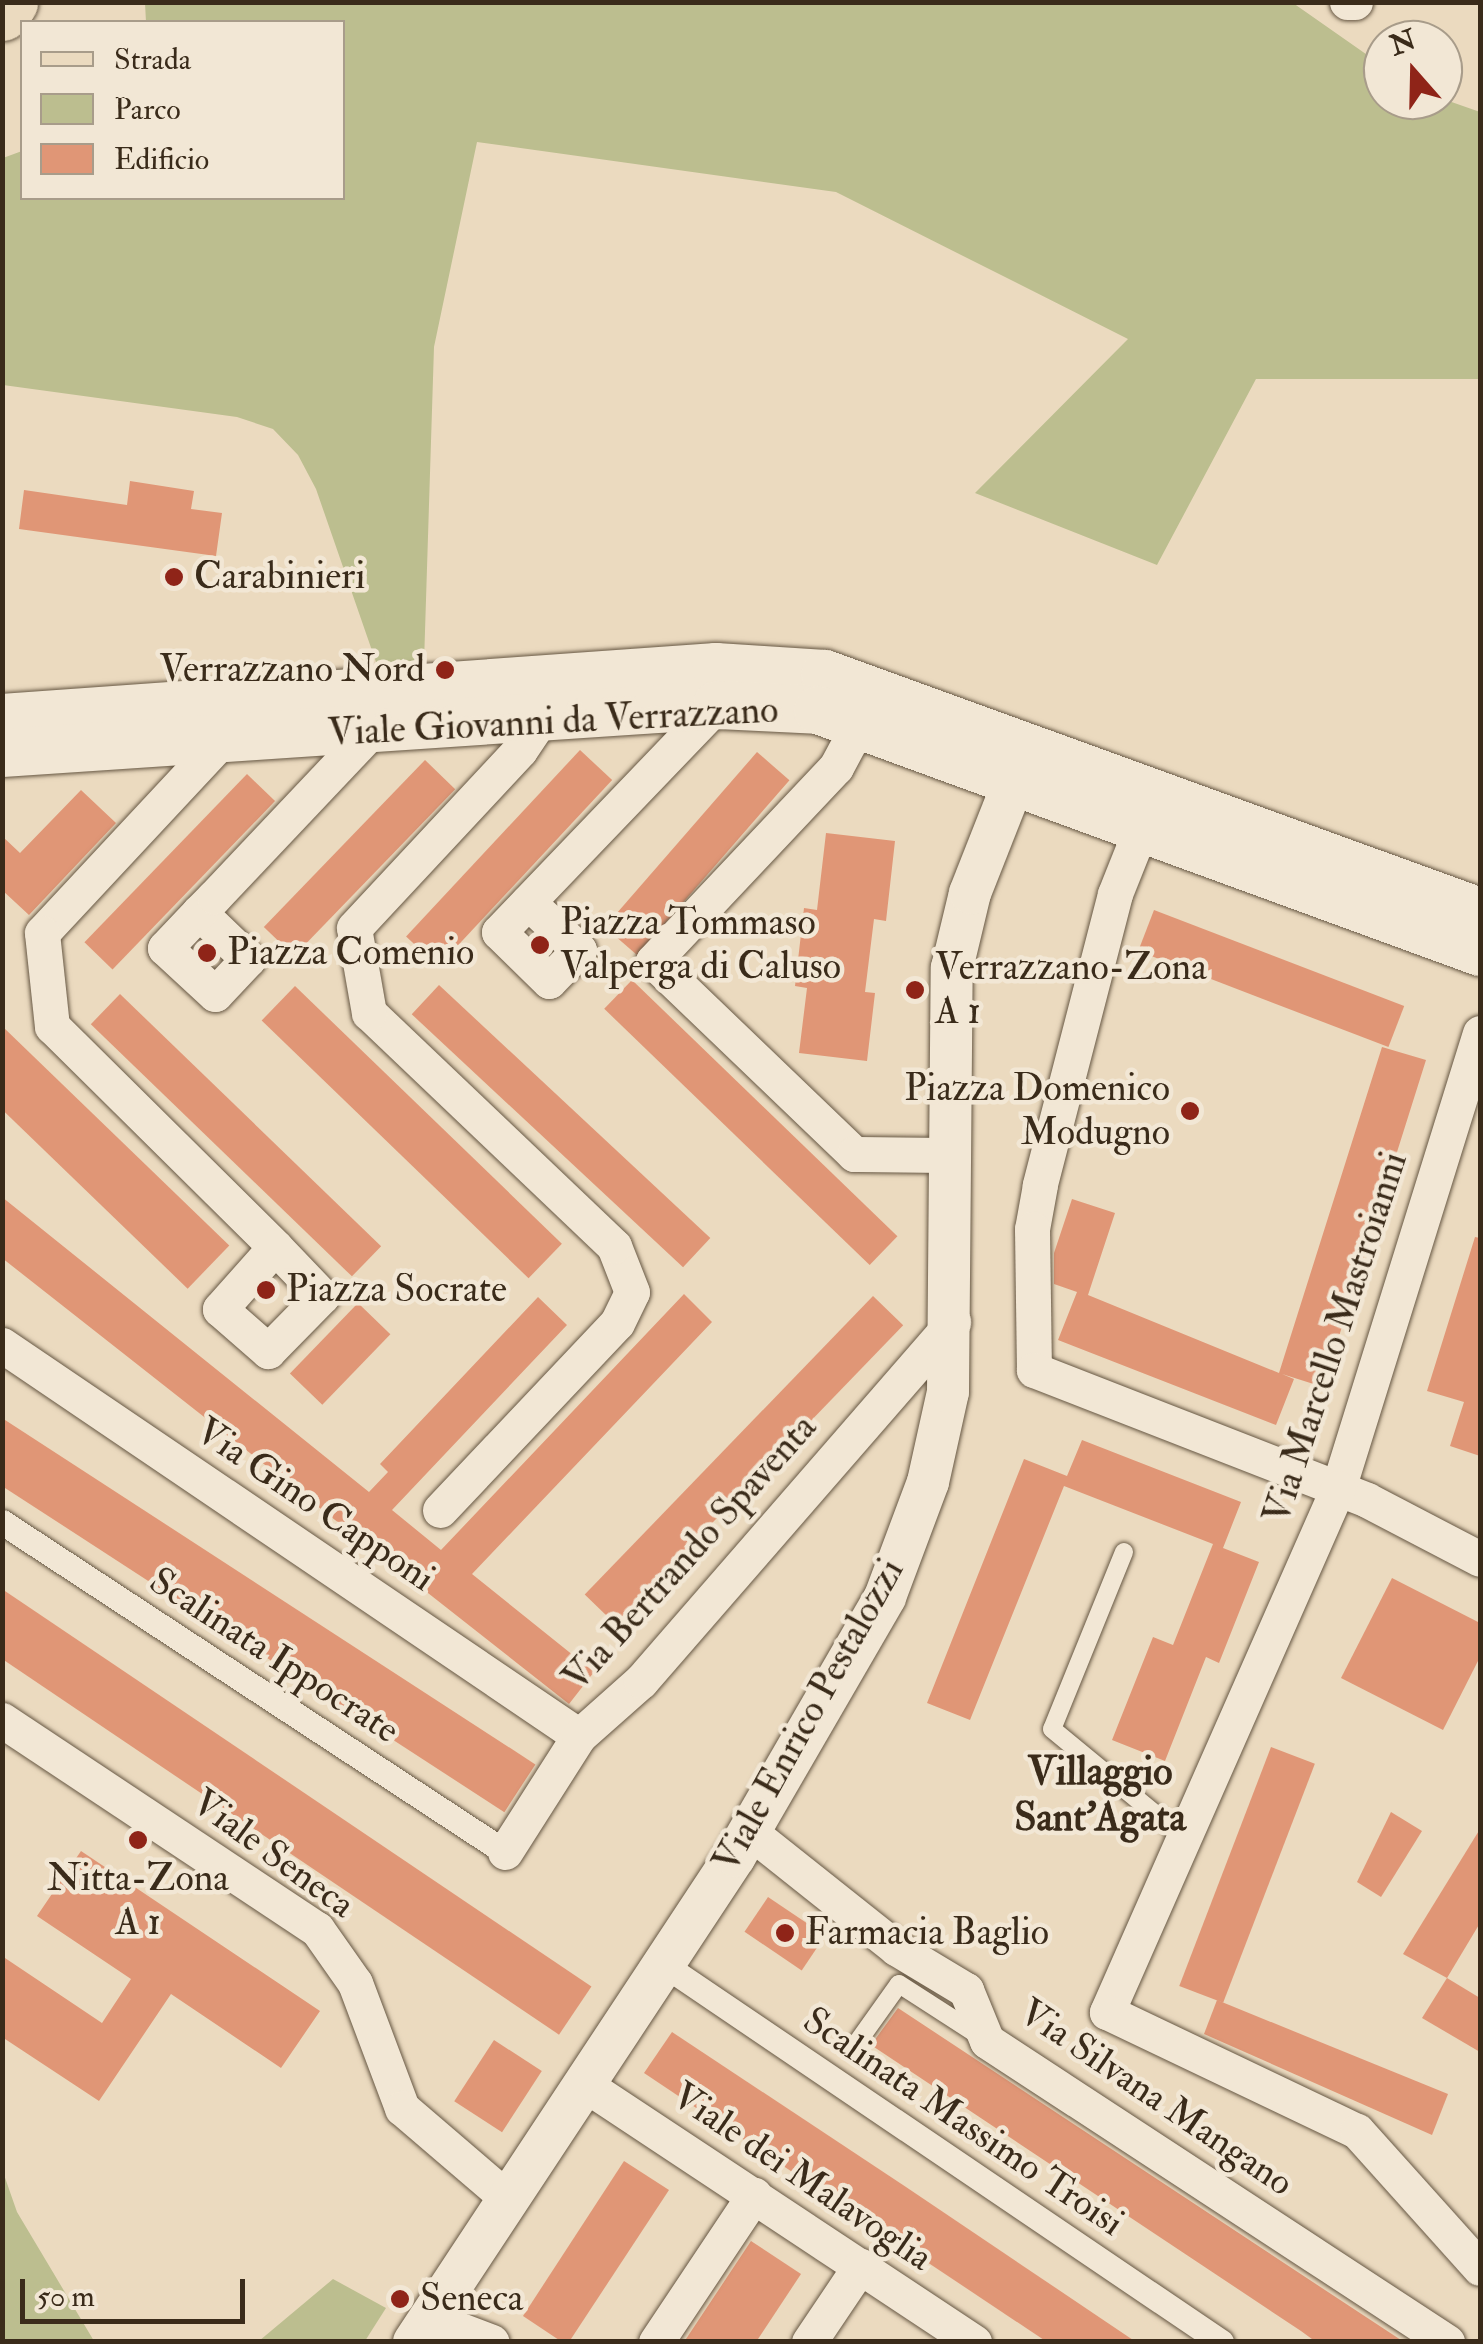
<!DOCTYPE html>
<style>
body{margin:0}
#map{position:relative;width:1483px;height:2344px;overflow:hidden;background:#ebdabf;font-family:"IM FELL Double Pica",serif}
div>[style]{position:absolute}
[style*='--x']{left:calc(var(--x)*1px);top:calc(var(--y)*1px);width:calc(var(--w)*1px);rotate:calc(var(--a)*1deg)}
.green>*{inset:0;background:#bcbe8f}
.building>*{inset:0;background:#e09676;transform-origin:0 0}
.roads{filter:drop-shadow(0 0 2px #665743) drop-shadow(0 0 2px #665743)}
.service>*{height:18px;margin:-9px;padding:0 9px;transform-origin:9px;border-radius:9px;background:#f2e7d5}
.pedestrian>*{height:25px;margin:-12.5px;padding:0 12.5px;transform-origin:12.5px;border-radius:12.5px;background:#f2e7d5}
.minor>*{height:35px;margin:-17.5px;padding:0 17.5px;transform-origin:17.5px;border-radius:17.5px;background:#f2e7d5}
.tertiary>*{height:42px;margin:-21px;padding:0 21px;transform-origin:21px;border-radius:21px;background:#f2e7d5}
.secondary>*{height:48px;margin:-24px;padding:0 24px;transform-origin:24px;border-radius:24px;background:#f2e7d5}
.primary>*{height:55px;margin:-27.5px;padding:0 27.5px;transform-origin:27.5px;border-radius:27.5px;background:#ebdabf}
.dots>*{width:28px;height:28px;translate:-50% -50%;box-sizing:border-box;border:5px solid #f2e7d5;border-radius:50%}
span{translate:-50% -50%;white-space:nowrap;text-align:center;line-height:1.15;-webkit-text-stroke:9px #f2e7d5;paint-order:stroke}
.poi-label{font-size:38px;color:#3a2b1a}
.left{translate:0 -50%;text-align:left}
.right{translate:-100% -50%;text-align:right}
.street-label{font-size:38px;color:#3a2b1a}
.neighbourhood-label{font-size:40px;color:#3a2b1a;font-weight:700}
.frame{position:absolute;inset:0;border:5px solid #3a2b1a;pointer-events:none}
.legend{position:absolute;left:20px;top:20px;width:325px;height:180px;box-sizing:border-box;background:#f2e7d5;border:2px solid #a89c8a;margin:0;padding:12px 18px;list-style:none;font-size:30px;color:#3a2b1a}
.legend li{display:flex;align-items:center;gap:20px;height:50px}
.legend b{width:50px;border:2px solid #a89c8a}
.north{position:absolute;left:1363px;top:20px;width:100px;height:100px;box-sizing:border-box;background:#f2e7d5;border:2px solid #a89c8a;border-radius:50%;rotate:340deg;font-size:28px;font-weight:700;line-height:40px;text-align:center;color:#3a2b1a}
.north::after{content:'';display:block;margin:auto;width:35px;height:45px;background:#8f2418;clip-path:polygon(50% 0,100% 100%,50% 72%,0 100%)}
.scale{position:absolute;left:20px;top:2279px;width:225px;height:45px;box-sizing:border-box;border:5px solid #3a2b1a;border-top:0;padding-left:12px;font-size:30px;line-height:35px;white-space:nowrap;color:#3a2b1a;-webkit-text-stroke:8px #f2e7d5;paint-order:stroke}
</style>
<div id="map">
<div class="green">
<i style="clip-path:polygon(145px 3px,1293px 3px,1383px 66px,1383px 100px,1443px 99px,1480px 112px,1480px 379px,1256px 379px,1157px 565px,975px 493px,1128px 339px,836px 192px,477px 142px,434px 347px,424px 663px,377px 665px,316px 489px,298px 455px,273px 429px,237px 417px,3px 385px,3px 158px,22px 151px,22px 198px,342px 198px,342px 22px,146px 22px)"></i>
<i style="clip-path:polygon(2px 2169px,17px 2212px,94px 2341px,3px 2341px)"></i>
<i style="clip-path:polygon(333px 2279px,386px 2308px,365px 2341px,259px 2341px)"></i>
</div>
<div class="building">
<i style="clip-path:polygon(130px 481px,194px 491px,191px 509px,222px 513px,216px 556px,19px 529px,24px 490px,127px 505px)"></i>
<i style="left:580px;top:750px;width:44px;height:255px;rotate:43deg"></i>
<i style="left:757px;top:752px;width:43px;height:232px;rotate:41deg"></i>
<i style="left:425px;top:760px;width:42px;height:232px;rotate:44deg"></i>
<i style="left:247px;top:774px;width:39px;height:234px;rotate:44deg"></i>
<i style="clip-path:polygon(81px 790px,116px 823px,29px 915px,2px 890px,2px 836px,20px 853px)"></i>
<i style="clip-path:polygon(826px 833px,895px 841px,886px 921px,874px 919px,865px 992px,875px 993px,867px 1061px,799px 1053px,807px 988px,795px 986px,804px 908px,817px 910px)"></i>
<i style="left:1154px;top:910px;width:268px;height:44px;rotate:21deg"></i>
<i style="left:632px;top:980px;width:369px;height:40px;rotate:44deg"></i>
<i style="left:439px;top:985px;width:371px;height:40px;rotate:43deg"></i>
<i style="left:295px;top:986px;width:371px;height:48px;rotate:44deg"></i>
<i style="left:120px;top:994px;width:363px;height:42px;rotate:44deg"></i>
<i style="left:2px;top:1026px;width:316px;height:60px;rotate:44deg"></i>
<i style="clip-path:polygon(1382px 1047px,1426px 1060px,1323px 1387px,1282px 1374px,1294px 1379px,1276px 1425px,1058px 1340px,1077px 1292px,1054px 1284px,1054px 1253px,1072px 1199px,1115px 1213px,1088px 1295px,1279px 1373px)"></i>
<i style="clip-path:polygon(2px 1197px,369px 1492px,388px 1472px,380px 1464px,538px 1297px,567px 1325px,392px 1510px,441px 1550px,684px 1294px,712px 1322px,472px 1574px,594px 1672px,569px 1704px,2px 1258px)"></i>
<i style="clip-path:polygon(1475px 1237px,1480px 1238px,1480px 1456px,1450px 1446px,1464px 1402px,1427px 1391px)"></i>
<i style="left:873px;top:1296px;width:42px;height:415px;rotate:44deg"></i>
<i style="left:358px;top:1303px;width:45px;height:98px;rotate:44deg"></i>
<i style="left:2px;top:1418px;width:636px;height:57px;rotate:33deg"></i>
<i style="clip-path:polygon(1082px 1440px,1241px 1502px,1223px 1548px,1259px 1562px,1219px 1663px,1206px 1657px,1165px 1761px,1112px 1740px,1153px 1637px,1173px 1645px,1213px 1544px,1064px 1486px,970px 1720px,927px 1703px,1024px 1459px,1067px 1476px)"></i>
<i style="clip-path:polygon(1392px 1578px,1480px 1623px,1480px 1657px,1443px 1730px,1341px 1678px)"></i>
<i style="left:2px;top:1589px;width:711px;height:58px;rotate:34deg"></i>
<i style="left:1271px;top:1747px;width:47px;height:256px;rotate:21deg"></i>
<i style="clip-path:polygon(1391px 1812px,1422px 1831px,1381px 1897px,1357px 1882px)"></i>
<i style="clip-path:polygon(1480px 1829px,1480px 1923px,1447px 1978px,1403px 1954px)"></i>
<i style="clip-path:polygon(81px 1851px,320px 2011px,281px 2068px,171px 1994px,99px 2101px,2px 2037px,2px 1956px,102px 2023px,131px 1979px,37px 1916px)"></i>
<i style="left:768px;top:1897px;width:69px;height:42px;rotate:34deg"></i>
<i style="clip-path:polygon(1447px 1978px,1480px 1998px,1480px 2052px,1422px 2018px)"></i>
<i style="clip-path:polygon(1217px 2000px,1448px 2094px,1432px 2135px,1204px 2034px)"></i>
<i style="clip-path:polygon(898px 2008px,1328px 2292px,1404px 2342px,1316px 2342px,1301px 2331px,871px 2045px)"></i>
<i style="clip-path:polygon(672px 2032px,906px 2187px,1136px 2342px,1047px 2342px,930px 2264px,644px 2073px)"></i>
<i style="left:494px;top:2040px;width:57px;height:73px;rotate:33deg"></i>
<i style="clip-path:polygon(624px 2161px,669px 2190px,569px 2342px,562px 2342px,523px 2316px)"></i>
<i style="clip-path:polygon(751px 2241px,801px 2274px,756px 2342px,684px 2342px)"></i>
</div>
<div class="roads">
<div class="service">
<i style="--x:1124;--y:1552;--w:191;--a:112.1"></i>
<i style="--x:1052;--y:1729;--w:171;--a:39.5"></i>
<i style="--x:854;--y:2047;--w:77;--a:-54.5"></i>
<i style="--x:899;--y:1984;--w:94;--a:32.8"></i>
</div>
<div class="pedestrian">
<i style="--x:2;--y:1522;--w:602;--a:33.27"></i>
<i style="--x:663;--y:1964;--w:674;--a:34.11"></i>
</div>
<div class="minor">
<i style="--x:1347;--y:2;--w:8;--a:0"></i>
<i style="--x:859;--y:724;--w:49;--a:118.1"></i>
<i style="--x:836;--y:767;--w:267;--a:133.3"></i>
<i style="--x:653;--y:961;--w:279;--a:43.8"></i>
<i style="--x:854;--y:1154;--w:95;--a:0.6"></i>
<i style="--x:220;--y:742;--w:261;--a:133"></i>
<i style="--x:42;--y:933;--w:94;--a:83.9"></i>
<i style="--x:52;--y:1026;--w:314;--a:44.7"></i>
<i style="--x:275;--y:1247;--w:83;--a:131.6"></i>
<i style="--x:220;--y:1309;--w:64;--a:41.2"></i>
<i style="--x:268;--y:1351;--w:77;--a:-45.5"></i>
<i style="--x:322;--y:1296;--w:68;--a:-133.8"></i>
<i style="--x:1142;--y:826;--w:73;--a:111.7"></i>
<i style="--x:1115;--y:894;--w:301;--a:104.5"></i>
<i style="--x:1040;--y:1185;--w:45;--a:100.3"></i>
<i style="--x:1032;--y:1229;--w:141;--a:89.2"></i>
<i style="--x:1034;--y:1370;--w:357;--a:21.3"></i>
<i style="--x:1367;--y:1500;--w:127;--a:27.6"></i>
<i style="--x:528;--y:902;--w:70;--a:43.3"></i>
<i style="--x:579;--y:950;--w:43;--a:134.1"></i>
<i style="--x:549;--y:981;--w:70;--a:-135.6"></i>
<i style="--x:499;--y:932;--w:315;--a:-46.2"></i>
<i style="--x:199;--y:912;--w:68;--a:43.8"></i>
<i style="--x:248;--y:959;--w:48;--a:133.3"></i>
<i style="--x:215;--y:994;--w:68;--a:-137.4"></i>
<i style="--x:165;--y:948;--w:50;--a:-46.6"></i>
<i style="--x:199;--y:912;--w:21;--a:-45"></i>
<i style="--x:214;--y:897;--w:227;--a:-46.6"></i>
<i style="--x:1480;--y:1033;--w:477;--a:107.3"></i>
<i style="--x:1338;--y:1488;--w:573;--a:113.79"></i>
<i style="--x:1107;--y:2012;--w:277;--a:25.5"></i>
<i style="--x:1357;--y:2131;--w:184;--a:48.1"></i>
<i style="--x:2;--y:1345;--w:697;--a:34.12"></i>
<i style="--x:440;--y:1510;--w:257;--a:-46.6"></i>
<i style="--x:617;--y:1323;--w:34;--a:-64"></i>
<i style="--x:632;--y:1292;--w:49;--a:-111.4"></i>
<i style="--x:614;--y:1246;--w:338;--a:-136.4"></i>
<i style="--x:369;--y:1013;--w:86;--a:-100"></i>
<i style="--x:354;--y:928;--w:243;--a:-47"></i>
<i style="--x:520;--y:750;--w:40;--a:-56"></i>
<i style="--x:2;--y:1720;--w:378;--a:33.6"></i>
<i style="--x:317;--y:1929;--w:66;--a:54.9"></i>
<i style="--x:355;--y:1983;--w:134;--a:69.4"></i>
<i style="--x:402;--y:2108;--w:138;--a:40.6"></i>
<i style="--x:749;--y:1831;--w:188;--a:38.5"></i>
<i style="--x:896;--y:1948;--w:82;--a:31"></i>
<i style="--x:966;--y:1990;--w:55;--a:67.6"></i>
<i style="--x:987;--y:2041;--w:550;--a:33.2"></i>
<i style="--x:505;--y:1852;--w:138;--a:-57.5"></i>
<i style="--x:579;--y:1736;--w:83;--a:-41.6"></i>
<i style="--x:641;--y:1681;--w:476;--a:-49"></i>
<i style="--x:584;--y:2084;--w:468;--a:33.5"></i>
<i style="--x:429;--y:2318;--w:67;--a:20.9"></i>
<i style="--x:656;--y:2342;--w:177;--a:-56.3"></i>
<i style="--x:809;--y:2342;--w:92;--a:-56.1"></i>
</div>
<div class="tertiary">
<i style="--x:414;--y:2342;--w:582;--a:-56.56"></i>
<i style="--x:735;--y:1856;--w:299;--a:-59.9"></i>
<i style="--x:885;--y:1597;--w:123;--a:-69.5"></i>
<i style="--x:928;--y:1482;--w:92;--a:-77.5"></i>
<i style="--x:948;--y:1392;--w:424;--a:-89.5"></i>
<i style="--x:952;--y:968;--w:77;--a:-76.5"></i>
<i style="--x:970;--y:893;--w:153;--a:-68.5"></i>
</div>
<div class="secondary">
<i style="--x:2;--y:718;--w:716;--a:-4.09"></i>
<i style="--x:716;--y:667;--w:109;--a:3.7"></i>
<i style="--x:825;--y:674;--w:697;--a:19.97"></i>
<i style="--x:2;--y:753;--w:717;--a:-3.84"></i>
<i style="--x:717;--y:705;--w:101;--a:2.8"></i>
<i style="--x:818;--y:710;--w:705;--a:20.08"></i>
</div>
<div class="primary">
<i style="--x:2;--y:13;--w:14;--a:-54"></i>
</div>
</div>
<div class="dots">
<i style="left:174px;top:577px;background:#8f2418"></i>
<i style="left:445px;top:670px;background:#8f2418"></i>
<i style="left:540px;top:945px;background:#8f2418"></i>
<i style="left:207px;top:953px;background:#8f2418"></i>
<i style="left:915px;top:990px;background:#8f2418"></i>
<i style="left:1190px;top:1111px;background:#8f2418"></i>
<i style="left:266px;top:1290px;background:#8f2418"></i>
<i style="left:138px;top:1840px;background:#8f2418"></i>
<i style="left:785px;top:1933px;background:#8f2418"></i>
<i style="left:400px;top:2299px;background:#8f2418"></i>
</div>
<div class="poi-label">
<span class="left" style="left:194px;top:577px">Carabinieri</span>
<span class="right" style="left:425px;top:670px">Verrazzano Nord</span>
<span class="left" style="left:560px;top:945px">Piazza Tommaso<br>Valperga di Caluso</span>
<span class="left" style="left:227px;top:953px">Piazza Comenio</span>
<span class="left" style="left:935px;top:990px">Verrazzano-Zona<br>A 1</span>
<span class="right" style="left:1170px;top:1111px">Piazza Domenico<br>Modugno</span>
<span class="left" style="left:286px;top:1290px">Piazza Socrate</span>
<span style="left:138px;top:1901px">Nitta-Zona<br>A 1</span>
<span class="left" style="left:805px;top:1933px">Farmacia Baglio</span>
<span class="left" style="left:420px;top:2299px">Seneca</span>
</div>
<div class="street-label">
<span style="left:553px;top:722px;rotate:-3deg">Viale Giovanni da Verrazzano</span>
<span style="left:1336px;top:1338px;rotate:-72deg">Via Marcello Mastroianni</span>
<span style="left:315px;top:1505px;rotate:34deg">Via Gino Capponi</span>
<span style="left:690px;top:1553px;rotate:-48deg">Via Bertrando Spaventa</span>
<span style="left:274px;top:1656px;rotate:33deg">Scalinata Ippocrate</span>
<span style="left:809px;top:1716px;rotate:-61deg">Viale Enrico Pestalozzi</span>
<span style="left:273px;top:1854px;rotate:36deg">Viale Seneca</span>
<span style="left:1156px;top:2098px;rotate:34deg">Via Silvana Mangano</span>
<span style="left:963px;top:2122px;rotate:34deg">Scalinata Massimo Troisi</span>
<span style="left:802px;top:2177px;rotate:34deg">Viale dei Malavoglia</span>
</div>
<div class="neighbourhood-label">
<span style="left:1100px;top:1795px">Villaggio<br>Sant'Agata</span>
</div>
<div class="frame"></div>
<ul class="legend">
<li><b style="height:12px;background:#ebdabf"></b>Strada</li>
<li><b style="height:28px;background:#bcbe8f"></b>Parco</li>
<li><b style="height:28px;background:#e09676"></b>Edificio</li>
</ul>
<div class="north">N</div>
<div class="scale">50 m</div>
</div>
